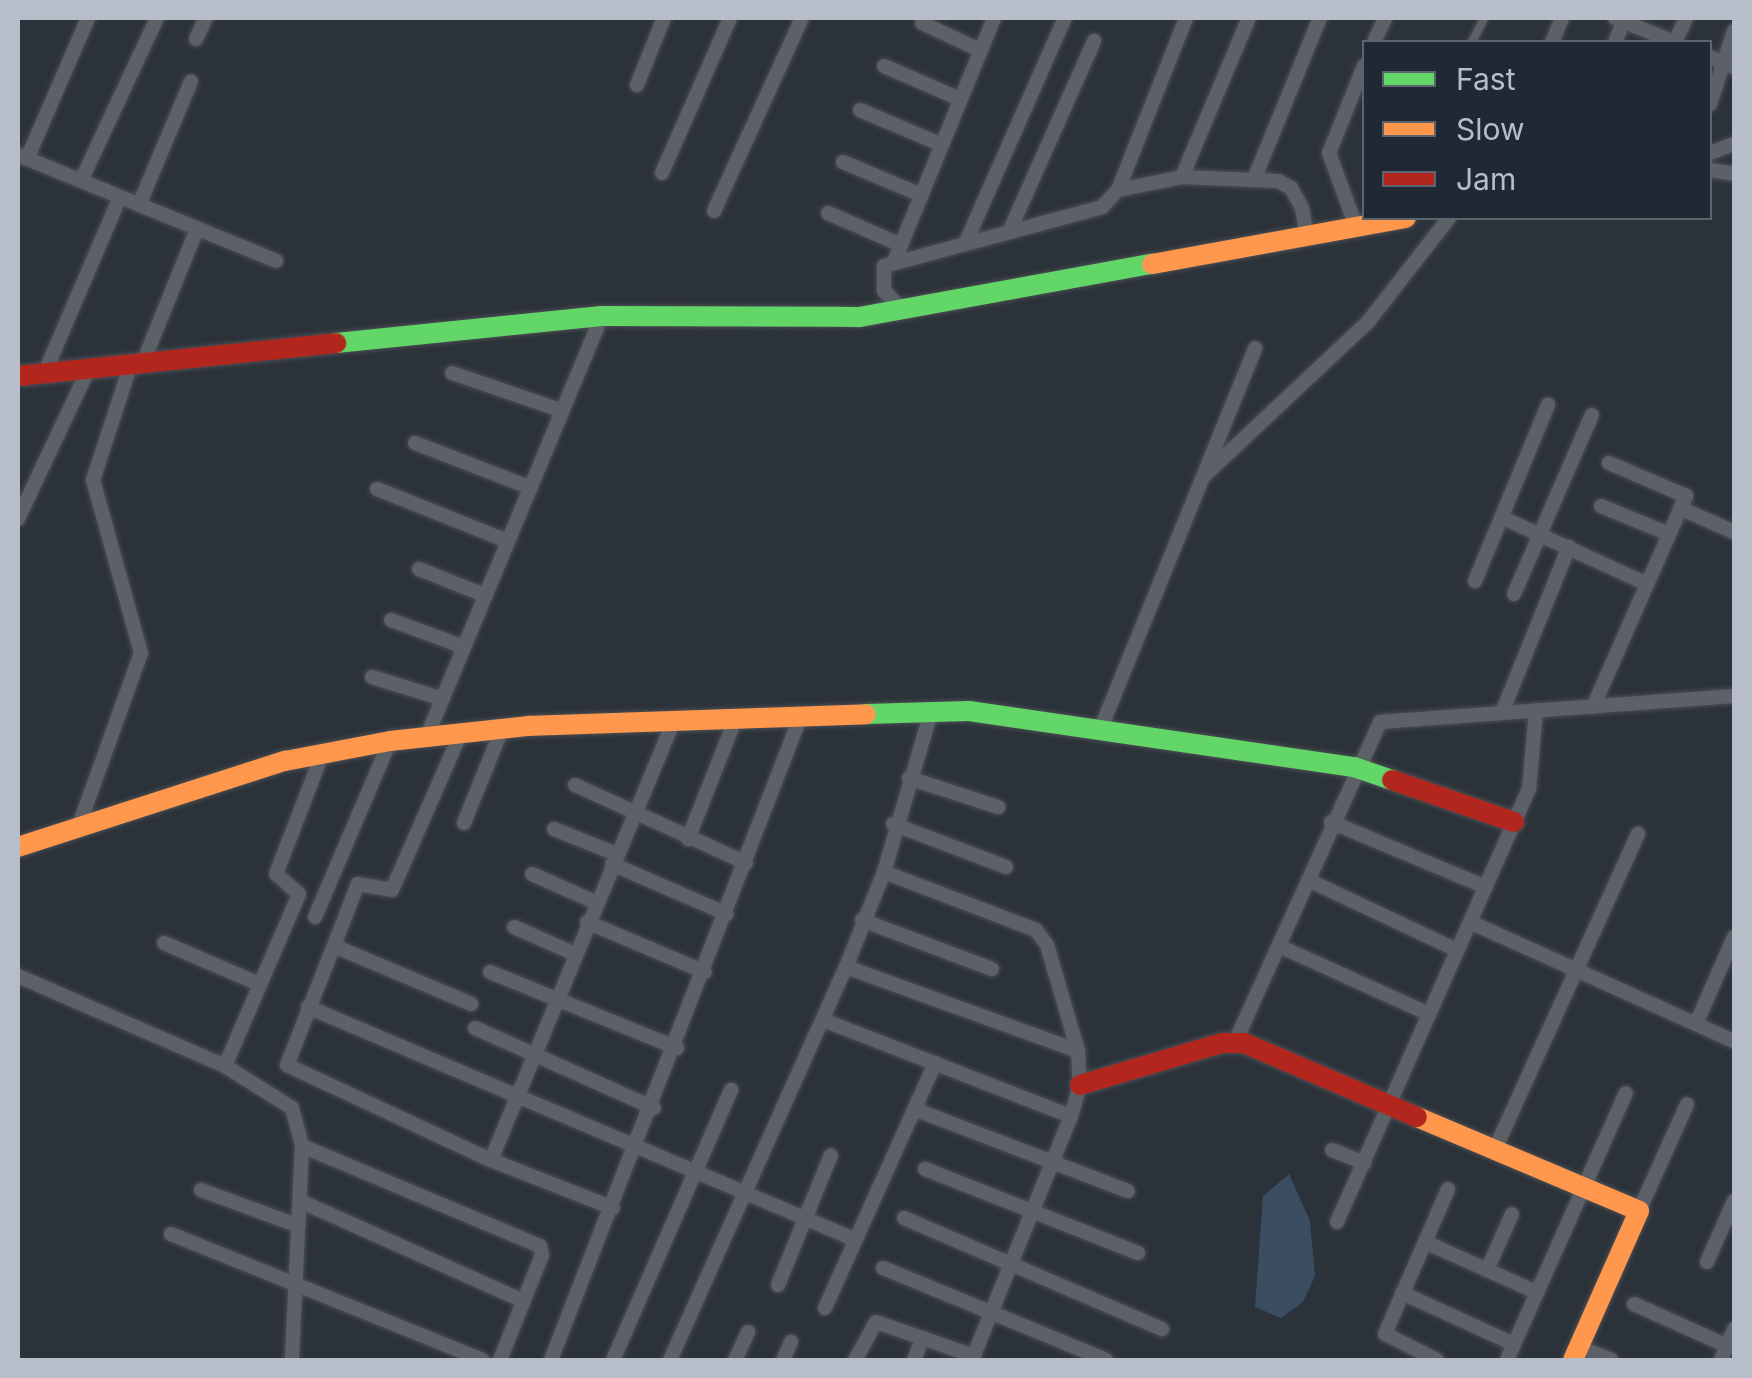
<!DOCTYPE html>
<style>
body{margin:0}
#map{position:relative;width:1752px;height:1378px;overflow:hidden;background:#2c3239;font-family:Inter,sans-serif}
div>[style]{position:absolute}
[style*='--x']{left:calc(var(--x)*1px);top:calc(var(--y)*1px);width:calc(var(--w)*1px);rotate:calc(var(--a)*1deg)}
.water>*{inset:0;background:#3b4d61}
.roads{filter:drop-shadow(0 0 2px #4a4e54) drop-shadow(0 0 2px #4a4e54)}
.lane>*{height:8px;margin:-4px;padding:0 4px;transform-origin:4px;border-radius:4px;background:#5c6067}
.street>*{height:14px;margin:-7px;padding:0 7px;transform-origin:7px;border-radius:7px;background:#5c6067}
.fast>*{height:20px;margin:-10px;padding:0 10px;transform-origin:10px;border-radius:10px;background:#63d668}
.slow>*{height:20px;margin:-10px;padding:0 10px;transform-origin:10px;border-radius:10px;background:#ff974d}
.jam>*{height:20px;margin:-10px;padding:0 10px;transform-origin:10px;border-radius:10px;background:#b3261e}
span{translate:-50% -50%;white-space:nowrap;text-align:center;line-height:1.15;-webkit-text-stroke:9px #1f2833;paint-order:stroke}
.frame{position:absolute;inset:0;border:20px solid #b7bec9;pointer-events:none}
.legend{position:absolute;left:1362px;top:40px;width:350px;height:180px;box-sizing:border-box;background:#1f2833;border:2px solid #5c646f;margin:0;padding:12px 18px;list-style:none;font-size:30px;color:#b7bec9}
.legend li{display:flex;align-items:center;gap:20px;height:50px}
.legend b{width:50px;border:2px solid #5c646f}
</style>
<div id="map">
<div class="water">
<i style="clip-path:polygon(1289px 1174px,1310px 1221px,1315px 1276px,1303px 1302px,1281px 1318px,1255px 1307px,1263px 1196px)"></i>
</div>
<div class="roads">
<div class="lane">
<i style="--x:1472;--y:42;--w:27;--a:-63"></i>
</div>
<div class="street">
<i style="--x:1615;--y:18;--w:64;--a:22.1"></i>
<i style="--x:922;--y:23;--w:64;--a:25"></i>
<i style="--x:196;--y:39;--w:23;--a:-65"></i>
<i style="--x:1374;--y:42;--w:26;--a:-65"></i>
<i style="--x:1552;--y:42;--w:26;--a:-67"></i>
<i style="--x:1615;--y:42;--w:26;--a:-67"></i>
<i style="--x:1675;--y:42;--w:26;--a:-65"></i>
<i style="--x:1710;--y:57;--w:26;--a:23"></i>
<i style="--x:884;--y:66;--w:83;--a:23.5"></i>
<i style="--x:637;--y:85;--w:72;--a:-68.1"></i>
<i style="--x:1710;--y:104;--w:77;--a:-71.8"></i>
<i style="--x:860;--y:110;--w:89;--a:23.1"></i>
<i style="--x:1710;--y:153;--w:26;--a:-21"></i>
<i style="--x:18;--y:155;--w:279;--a:22.3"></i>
<i style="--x:27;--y:159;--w:154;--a:-66.6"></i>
<i style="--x:843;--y:162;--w:85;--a:22.9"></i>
<i style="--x:1710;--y:170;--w:24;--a:9"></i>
<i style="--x:662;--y:173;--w:169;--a:-66.3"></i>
<i style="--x:1182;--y:177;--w:173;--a:-67.2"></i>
<i style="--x:1255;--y:177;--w:172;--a:-67.8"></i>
<i style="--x:81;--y:181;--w:180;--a:-65"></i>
<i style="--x:1118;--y:190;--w:185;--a:-68.4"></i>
<i style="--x:139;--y:205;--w:134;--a:-67.2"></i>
<i style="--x:714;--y:211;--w:212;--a:-65.5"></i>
<i style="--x:828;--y:213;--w:80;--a:23.7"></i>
<i style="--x:1357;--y:229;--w:81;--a:-110.2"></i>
<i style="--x:1329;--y:153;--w:94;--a:-68.1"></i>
<i style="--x:1010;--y:230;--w:207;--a:-66"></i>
<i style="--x:966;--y:242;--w:245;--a:-66.2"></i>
<i style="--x:894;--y:262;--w:264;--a:-67.7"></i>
<i style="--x:902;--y:309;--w:25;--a:-135"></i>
<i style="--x:884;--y:291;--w:25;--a:-90"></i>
<i style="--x:884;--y:266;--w:226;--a:-15.1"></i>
<i style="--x:1102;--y:207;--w:23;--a:-47"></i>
<i style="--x:1118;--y:190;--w:65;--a:-11.5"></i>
<i style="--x:1182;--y:177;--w:96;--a:2.4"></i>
<i style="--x:1278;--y:181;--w:15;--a:28"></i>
<i style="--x:1291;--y:188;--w:23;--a:61"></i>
<i style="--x:1302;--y:208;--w:29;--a:80"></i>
<i style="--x:144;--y:360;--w:141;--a:-68"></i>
<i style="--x:45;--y:372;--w:190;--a:-66.8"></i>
<i style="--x:452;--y:373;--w:117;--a:18.9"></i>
<i style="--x:415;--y:443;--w:124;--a:21.2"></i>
<i style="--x:1206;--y:474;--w:222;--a:-43.2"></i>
<i style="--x:1368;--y:322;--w:132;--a:-52.1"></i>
<i style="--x:377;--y:489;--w:141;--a:21.7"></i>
<i style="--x:1601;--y:506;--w:74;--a:22.4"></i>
<i style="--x:1680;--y:508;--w:59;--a:24"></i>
<i style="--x:1503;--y:518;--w:158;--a:24.6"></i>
<i style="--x:18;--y:519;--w:169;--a:-64.8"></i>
<i style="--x:419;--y:569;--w:72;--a:21.9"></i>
<i style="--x:1475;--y:581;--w:191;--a:-67.5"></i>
<i style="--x:1514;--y:594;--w:195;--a:-66.5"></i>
<i style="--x:391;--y:620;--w:78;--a:20.3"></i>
<i style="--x:372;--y:677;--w:74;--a:17.2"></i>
<i style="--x:1593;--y:707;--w:231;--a:-66.2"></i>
<i style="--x:1686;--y:496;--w:84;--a:-156.8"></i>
<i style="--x:1503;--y:710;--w:176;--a:-68"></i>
<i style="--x:1101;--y:728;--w:410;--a:-67.9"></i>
<i style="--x:460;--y:735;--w:169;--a:113.7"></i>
<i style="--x:392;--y:890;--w:35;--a:-170"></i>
<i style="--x:358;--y:884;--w:194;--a:111.4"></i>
<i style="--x:287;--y:1065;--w:225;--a:25"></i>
<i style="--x:491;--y:1160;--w:131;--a:21.5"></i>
<i style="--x:427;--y:736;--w:455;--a:-67.4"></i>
<i style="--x:909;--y:778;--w:94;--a:18"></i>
<i style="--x:575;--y:785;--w:188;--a:24.5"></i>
<i style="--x:1331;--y:822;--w:168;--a:22.8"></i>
<i style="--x:464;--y:823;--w:101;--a:-68"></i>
<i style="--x:893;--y:824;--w:121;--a:20.8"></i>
<i style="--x:78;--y:828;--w:186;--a:-70.2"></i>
<i style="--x:141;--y:653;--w:180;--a:-105.5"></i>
<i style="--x:93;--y:480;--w:125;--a:-71.9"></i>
<i style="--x:554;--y:829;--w:67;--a:22"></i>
<i style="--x:688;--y:839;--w:128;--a:-68.4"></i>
<i style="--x:612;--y:864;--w:125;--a:23.5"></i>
<i style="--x:884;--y:872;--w:163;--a:20.9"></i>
<i style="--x:1036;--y:930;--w:19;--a:54"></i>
<i style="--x:1047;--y:945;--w:110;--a:73.7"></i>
<i style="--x:1078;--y:1051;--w:34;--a:87"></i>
<i style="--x:1080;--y:1085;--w:32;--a:106"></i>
<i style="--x:1071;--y:1116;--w:263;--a:112.1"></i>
<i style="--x:532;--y:874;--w:69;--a:24"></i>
<i style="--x:1308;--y:880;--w:165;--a:25.2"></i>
<i style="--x:315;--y:917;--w:191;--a:-66.9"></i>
<i style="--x:862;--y:920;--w:139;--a:20.7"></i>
<i style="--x:587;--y:922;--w:128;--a:23"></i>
<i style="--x:1470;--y:922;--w:290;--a:24.3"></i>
<i style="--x:514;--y:927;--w:67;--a:23.9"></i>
<i style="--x:164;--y:943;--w:103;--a:23.3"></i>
<i style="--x:334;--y:946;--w:149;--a:22.9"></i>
<i style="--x:1279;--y:946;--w:165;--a:24.4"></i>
<i style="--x:846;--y:967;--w:247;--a:19.9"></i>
<i style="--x:490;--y:972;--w:202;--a:22.1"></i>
<i style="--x:18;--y:976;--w:226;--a:23.5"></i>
<i style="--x:225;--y:1066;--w:79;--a:32.1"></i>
<i style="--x:292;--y:1108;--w:39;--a:75"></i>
<i style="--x:302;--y:1146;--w:214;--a:92.7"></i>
<i style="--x:308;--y:1007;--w:595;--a:23.03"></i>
<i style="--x:823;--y:1020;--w:266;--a:21.2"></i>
<i style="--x:1696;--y:1024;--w:95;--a:-66.4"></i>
<i style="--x:475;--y:1028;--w:196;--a:24.1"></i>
<i style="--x:1235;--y:1042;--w:351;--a:-65.6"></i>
<i style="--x:1380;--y:722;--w:355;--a:-4.2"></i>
<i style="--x:225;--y:1066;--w:187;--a:-66.7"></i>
<i style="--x:299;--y:894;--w:30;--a:-139"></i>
<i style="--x:276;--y:874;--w:128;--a:-68.9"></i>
<i style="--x:914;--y:1109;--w:229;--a:21"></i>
<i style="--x:302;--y:1146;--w:258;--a:22.8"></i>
<i style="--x:540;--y:1246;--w:9;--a:77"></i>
<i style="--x:542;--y:1255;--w:113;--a:111.8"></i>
<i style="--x:1496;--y:1147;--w:344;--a:-65.6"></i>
<i style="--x:1332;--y:1150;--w:35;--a:22"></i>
<i style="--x:491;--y:1160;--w:474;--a:-67.4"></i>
<i style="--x:925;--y:1169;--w:229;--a:21.5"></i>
<i style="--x:201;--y:1190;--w:104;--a:20.2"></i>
<i style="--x:300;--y:1201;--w:245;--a:24.1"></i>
<i style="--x:1639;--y:1211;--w:117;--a:-65.8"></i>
<i style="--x:904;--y:1218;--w:281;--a:23.3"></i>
<i style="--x:1337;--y:1222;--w:474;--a:-66.1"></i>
<i style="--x:1529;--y:789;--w:79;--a:-84.9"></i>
<i style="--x:171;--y:1234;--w:336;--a:22"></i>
<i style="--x:1425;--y:1242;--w:122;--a:24.2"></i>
<i style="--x:1707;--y:1262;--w:67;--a:-66.1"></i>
<i style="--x:883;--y:1268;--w:241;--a:22.4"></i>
<i style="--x:1487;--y:1270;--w:61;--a:-65.9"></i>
<i style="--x:778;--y:1285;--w:140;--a:-67.8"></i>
<i style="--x:1402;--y:1293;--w:123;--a:24.5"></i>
<i style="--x:1634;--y:1304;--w:102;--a:24.3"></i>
<i style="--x:825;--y:1308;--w:269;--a:-65.8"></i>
<i style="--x:1579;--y:1347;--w:35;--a:22"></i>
<i style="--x:551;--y:1360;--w:689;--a:-68.8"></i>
<i style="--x:613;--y:1360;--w:295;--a:-66.4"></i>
<i style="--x:670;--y:1360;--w:431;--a:-65.9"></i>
<i style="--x:846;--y:967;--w:102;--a:-68.2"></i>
<i style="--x:884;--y:872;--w:167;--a:-73.6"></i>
<i style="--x:735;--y:1360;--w:31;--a:-65"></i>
<i style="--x:783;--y:1360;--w:20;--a:-66"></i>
<i style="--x:855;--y:1360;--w:43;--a:-61.1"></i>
<i style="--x:876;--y:1322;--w:104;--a:19.1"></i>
<i style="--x:914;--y:1360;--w:24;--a:-68"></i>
<i style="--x:1437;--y:1360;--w:58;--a:-153.4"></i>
<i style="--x:1385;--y:1334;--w:158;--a:-66.5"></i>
<i style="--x:1507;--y:1360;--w:292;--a:-66"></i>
<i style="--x:1721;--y:1360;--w:34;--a:-67"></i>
</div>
<div class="fast">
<i style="--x:336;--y:343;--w:267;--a:-5.8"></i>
<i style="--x:602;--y:316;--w:257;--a:0.2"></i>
<i style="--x:859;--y:317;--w:298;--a:-10.3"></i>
<i style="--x:866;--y:714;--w:103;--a:-1.7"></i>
<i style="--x:969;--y:711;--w:389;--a:8.3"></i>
<i style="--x:1354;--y:767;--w:40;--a:18.9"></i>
</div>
<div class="slow">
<i style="--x:1152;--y:264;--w:258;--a:-10.3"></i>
<i style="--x:18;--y:847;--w:281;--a:-17.9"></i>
<i style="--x:285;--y:761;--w:107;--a:-10.8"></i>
<i style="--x:390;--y:741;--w:140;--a:-6.2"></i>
<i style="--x:529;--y:726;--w:337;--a:-2"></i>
<i style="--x:1417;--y:1117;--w:241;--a:22.9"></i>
<i style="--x:1639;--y:1211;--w:163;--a:113.9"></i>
</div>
<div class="jam">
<i style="--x:18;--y:376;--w:320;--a:-5.9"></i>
<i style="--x:1392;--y:780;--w:129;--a:19"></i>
<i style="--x:1080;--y:1085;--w:148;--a:-16.5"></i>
<i style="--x:1222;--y:1043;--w:22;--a:0"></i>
<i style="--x:1244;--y:1043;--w:188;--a:23.2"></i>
</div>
</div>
<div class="frame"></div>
<ul class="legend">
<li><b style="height:12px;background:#63d668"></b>Fast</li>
<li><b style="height:12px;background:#ff974d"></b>Slow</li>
<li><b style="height:12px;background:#b3261e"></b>Jam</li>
</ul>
</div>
